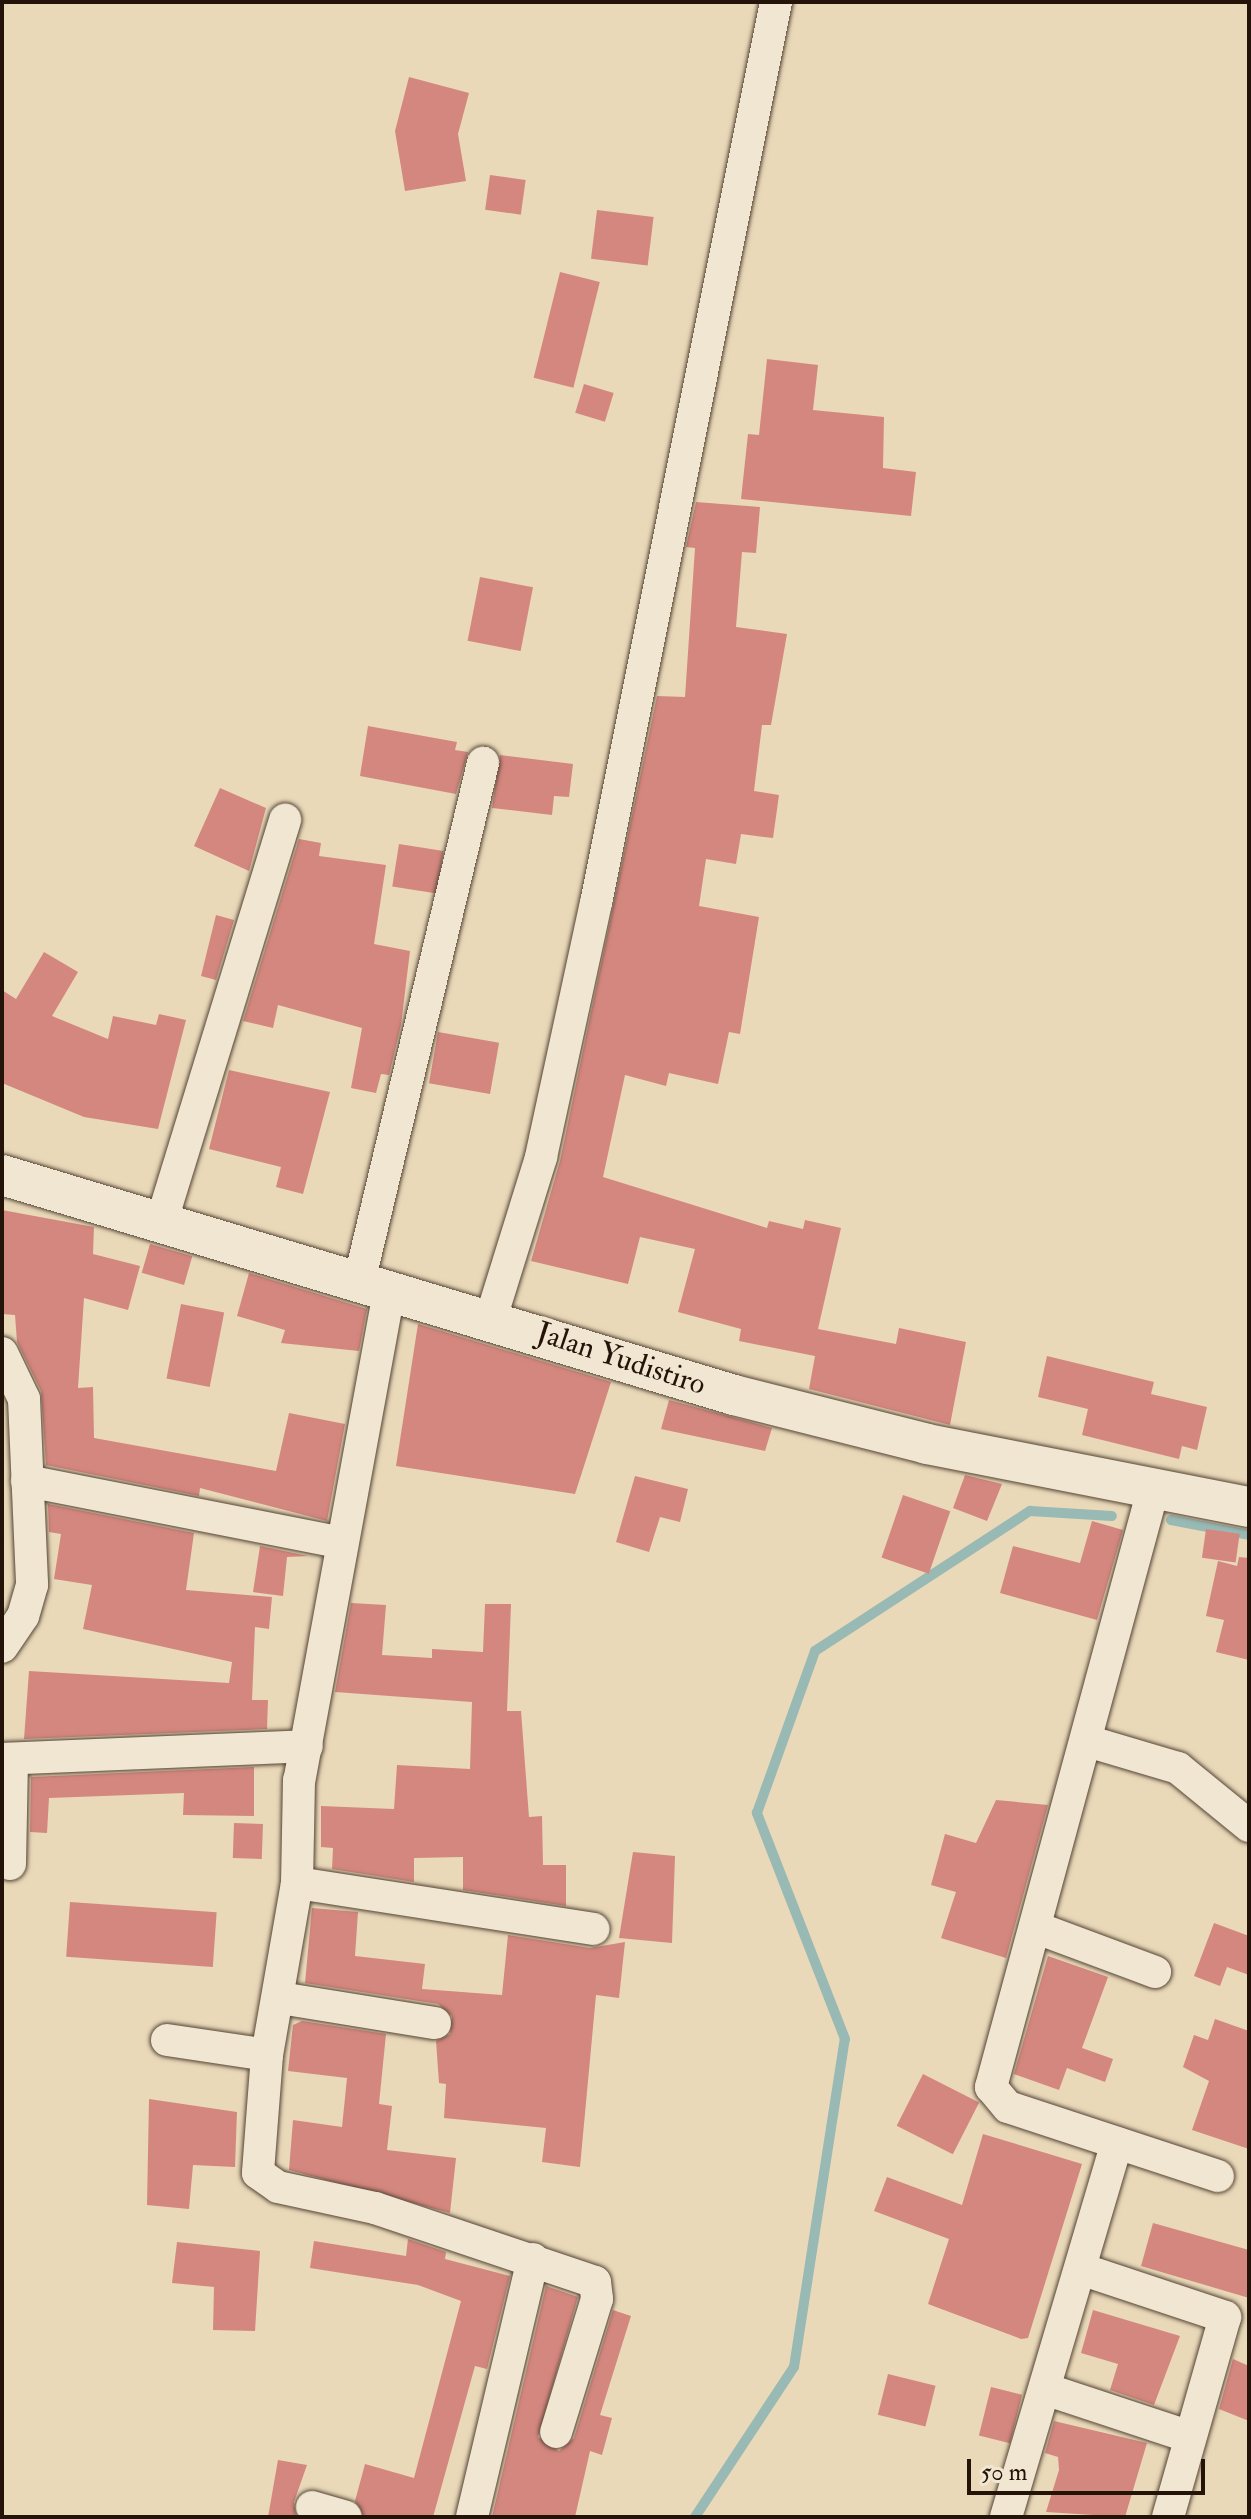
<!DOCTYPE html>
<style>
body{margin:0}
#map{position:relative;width:1251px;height:2519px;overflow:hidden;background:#e9d9b9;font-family:"IM FELL Double Pica",serif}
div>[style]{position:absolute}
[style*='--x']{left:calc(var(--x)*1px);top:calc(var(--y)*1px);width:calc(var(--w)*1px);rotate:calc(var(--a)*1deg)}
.stream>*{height:10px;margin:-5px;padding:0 5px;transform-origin:5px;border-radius:5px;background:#98b9b4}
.building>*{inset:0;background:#d4877f;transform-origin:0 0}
.roads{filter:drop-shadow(0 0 2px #544435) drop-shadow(0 0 2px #544435)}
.minor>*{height:32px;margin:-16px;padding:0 16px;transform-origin:16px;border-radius:16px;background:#f1e6d2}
.tertiary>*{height:40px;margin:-20px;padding:0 20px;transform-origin:20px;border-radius:20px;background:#f1e6d2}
span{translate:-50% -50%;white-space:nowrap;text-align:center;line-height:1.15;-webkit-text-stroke:8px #f1e6d2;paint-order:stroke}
.street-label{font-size:30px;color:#231309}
.frame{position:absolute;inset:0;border:4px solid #231309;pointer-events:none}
.scale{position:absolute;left:967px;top:2459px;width:238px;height:36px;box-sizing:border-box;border:4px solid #231309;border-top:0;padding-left:10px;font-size:24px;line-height:28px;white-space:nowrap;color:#231309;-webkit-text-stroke:6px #f1e6d2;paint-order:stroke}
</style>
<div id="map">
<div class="stream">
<i style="--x:1171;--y:1520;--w:79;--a:10.9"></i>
<i style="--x:695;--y:2517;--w:180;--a:-56.6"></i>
<i style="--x:794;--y:2367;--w:332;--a:-81.2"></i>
<i style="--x:845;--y:2039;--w:243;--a:-111.3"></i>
<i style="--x:757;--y:1813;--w:172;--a:-70.3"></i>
<i style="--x:815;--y:1651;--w:257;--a:-33.1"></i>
<i style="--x:1030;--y:1511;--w:82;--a:3.5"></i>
</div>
<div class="building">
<i style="clip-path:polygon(409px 77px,469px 93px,458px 134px,466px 181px,405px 191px,395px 131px)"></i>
<i style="left:490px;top:175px;width:36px;height:35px;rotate:8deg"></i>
<i style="left:597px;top:210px;width:57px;height:49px;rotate:7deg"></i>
<i style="left:560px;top:272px;width:41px;height:109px;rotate:14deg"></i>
<i style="clip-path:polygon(767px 359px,818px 365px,813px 410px,884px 417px,883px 468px,916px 472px,911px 516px,741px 499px,748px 434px,759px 435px)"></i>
<i style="left:584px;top:384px;width:31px;height:30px;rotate:17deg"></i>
<i style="clip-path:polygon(696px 502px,760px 507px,756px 553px,742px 552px,736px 627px,787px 634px,771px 725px,762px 725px,754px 791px,779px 795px,773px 838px,741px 834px,736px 864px,706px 859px,699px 906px,759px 917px,740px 1034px,729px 1032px,718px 1084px,669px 1073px,666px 1086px,625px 1075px,603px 1177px,767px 1228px,769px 1221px,803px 1229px,805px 1220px,841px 1228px,818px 1329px,896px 1344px,899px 1328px,966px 1342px,950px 1425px,809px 1389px,815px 1356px,739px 1341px,741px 1329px,678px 1312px,695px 1249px,640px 1237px,628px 1284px,531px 1261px,560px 1161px,657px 696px,685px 697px,695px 548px,686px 547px)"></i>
<i style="left:480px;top:577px;width:54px;height:65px;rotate:11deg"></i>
<i style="clip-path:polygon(368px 726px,457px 742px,455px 750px,468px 752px,456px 794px,360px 776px)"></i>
<i style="clip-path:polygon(500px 755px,573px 764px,569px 797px,554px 796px,552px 815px,492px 808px)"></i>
<i style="clip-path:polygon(220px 788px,266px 808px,249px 871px,194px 846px)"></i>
<i style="clip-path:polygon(299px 839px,321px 843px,319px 856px,386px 865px,374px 944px,410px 951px,401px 1025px,389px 1075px,381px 1074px,376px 1093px,351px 1088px,362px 1028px,278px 1005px,273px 1028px,243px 1021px)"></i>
<i style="left:399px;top:844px;width:45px;height:43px;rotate:9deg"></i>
<i style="clip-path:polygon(216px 915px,234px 920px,216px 980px,201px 976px)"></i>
<i style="clip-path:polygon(44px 952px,78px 972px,52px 1016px,108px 1039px,113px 1016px,156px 1025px,159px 1014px,186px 1020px,158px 1129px,84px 1117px,2px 1083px,2px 990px,16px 999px)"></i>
<i style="left:438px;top:1032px;width:62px;height:52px;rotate:10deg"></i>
<i style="clip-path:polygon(229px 1070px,330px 1092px,303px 1194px,276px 1187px,281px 1167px,209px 1149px)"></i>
<i style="clip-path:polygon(2px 1210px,94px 1227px,93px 1254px,140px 1266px,128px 1310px,84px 1298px,78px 1388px,93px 1387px,94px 1438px,276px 1471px,289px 1413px,345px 1424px,327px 1521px,200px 1488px,199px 1496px,46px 1465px,41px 1391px,17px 1342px,15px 1315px,2px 1314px)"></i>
<i style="left:150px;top:1244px;width:44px;height:30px;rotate:16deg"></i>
<i style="clip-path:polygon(249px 1273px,367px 1309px,359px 1351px,281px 1343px,285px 1330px,237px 1316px)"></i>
<i style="left:181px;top:1304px;width:44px;height:76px;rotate:11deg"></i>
<i style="clip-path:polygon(418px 1324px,611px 1382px,575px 1494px,396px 1466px)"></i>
<i style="clip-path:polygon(1047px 1356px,1154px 1382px,1151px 1394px,1207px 1407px,1197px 1450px,1182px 1446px,1179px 1459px,1082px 1435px,1088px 1409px,1038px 1397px)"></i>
<i style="clip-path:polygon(669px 1400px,772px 1428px,765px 1451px,661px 1429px)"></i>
<i style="clip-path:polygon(965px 1475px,1002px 1484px,987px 1521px,953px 1508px)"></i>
<i style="clip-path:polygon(635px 1476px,688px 1489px,680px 1522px,660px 1517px,649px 1552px,616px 1542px)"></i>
<i style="left:903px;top:1495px;width:50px;height:66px;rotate:19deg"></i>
<i style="clip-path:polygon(48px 1504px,194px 1533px,186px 1590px,272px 1597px,269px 1629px,255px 1627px,252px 1700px,268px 1700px,267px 1729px,24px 1739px,29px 1671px,229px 1683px,232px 1662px,83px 1629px,92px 1585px,54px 1579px,61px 1534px,49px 1532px)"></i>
<i style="clip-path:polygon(1092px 1521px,1123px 1530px,1097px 1620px,1000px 1593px,1013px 1546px,1080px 1563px)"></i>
<i style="left:1206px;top:1529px;width:34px;height:29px;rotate:8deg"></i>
<i style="clip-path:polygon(260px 1546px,308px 1556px,287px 1557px,283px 1596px,253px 1592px)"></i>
<i style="clip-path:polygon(1239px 1557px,1249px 1558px,1249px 1660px,1216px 1652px,1224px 1620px,1206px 1616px,1218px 1561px,1237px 1566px)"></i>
<i style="clip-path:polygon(351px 1603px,386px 1605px,382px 1655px,432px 1658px,432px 1649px,483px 1652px,485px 1604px,511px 1604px,507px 1711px,521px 1711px,529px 1817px,542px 1816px,543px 1865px,566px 1865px,566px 1906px,463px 1890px,463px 1857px,414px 1858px,414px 1882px,332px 1869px,333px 1848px,321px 1847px,321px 1806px,394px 1809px,397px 1765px,470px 1769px,472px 1702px,335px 1692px)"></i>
<i style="clip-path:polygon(254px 1767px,254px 1816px,183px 1815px,184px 1793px,49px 1798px,47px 1833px,30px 1832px,31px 1777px)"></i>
<i style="clip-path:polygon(996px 1800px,1048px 1805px,1006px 1958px,941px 1938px,956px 1892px,931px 1885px,945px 1834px,976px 1843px)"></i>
<i style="left:234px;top:1823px;width:29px;height:35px;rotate:2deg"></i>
<i style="clip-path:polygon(633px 1852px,675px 1856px,672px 1943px,619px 1938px)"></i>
<i style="left:70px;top:1902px;width:147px;height:55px;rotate:4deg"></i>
<i style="clip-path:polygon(312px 1908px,358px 1912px,355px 1956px,425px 1964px,422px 1989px,502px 1995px,508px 1935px,590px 1948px,625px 1942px,619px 1998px,596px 1995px,580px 2167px,542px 2162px,546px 2128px,444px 2118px,446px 2084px,439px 2083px,436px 2041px,450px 2034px,452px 2016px,438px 2004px,305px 1983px)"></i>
<i style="clip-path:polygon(1214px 1923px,1249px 1936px,1249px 1975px,1227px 1967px,1220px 1986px,1194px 1976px)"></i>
<i style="clip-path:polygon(1048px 1956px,1108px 1977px,1082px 2048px,1113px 2059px,1105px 2082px,1067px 2068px,1059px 2090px,1014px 2074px)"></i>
<i style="clip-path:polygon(1215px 2019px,1249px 2031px,1249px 2149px,1192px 2130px,1209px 2081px,1183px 2067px,1194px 2035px,1208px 2040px)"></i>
<i style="clip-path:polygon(302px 2021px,386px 2034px,379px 2104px,392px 2106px,387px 2150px,456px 2158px,450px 2213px,289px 2170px,293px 2120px,342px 2127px,347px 2078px,288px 2071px,293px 2025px)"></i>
<i style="left:923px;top:2074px;width:63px;height:58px;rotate:27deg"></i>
<i style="clip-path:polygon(149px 2099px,237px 2112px,235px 2167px,193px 2165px,189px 2209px,147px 2205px)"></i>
<i style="clip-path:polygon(983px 2134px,1082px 2164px,1028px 2338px,1021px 2339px,928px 2304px,949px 2239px,874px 2211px,887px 2177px,962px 2205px)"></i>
<i style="clip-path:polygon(1153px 2223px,1249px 2250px,1249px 2298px,1141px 2266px)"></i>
<i style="clip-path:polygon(408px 2239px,446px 2252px,445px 2259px,510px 2276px,487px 2369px,475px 2366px,433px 2517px,364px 2517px,355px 2501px,365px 2464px,414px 2478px,461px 2301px,418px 2285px,310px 2268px,314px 2241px,406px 2256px)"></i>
<i style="clip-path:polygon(177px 2242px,260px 2251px,255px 2331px,213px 2330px,214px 2287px,172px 2283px)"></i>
<i style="clip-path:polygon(546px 2286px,578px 2297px,538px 2437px,559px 2451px,574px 2438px,613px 2310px,631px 2316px,600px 2415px,612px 2418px,602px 2455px,590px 2451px,575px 2517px,492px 2517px)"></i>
<i style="clip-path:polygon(1093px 2310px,1180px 2336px,1154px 2405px,1110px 2390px,1118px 2364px,1081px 2353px)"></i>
<i style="clip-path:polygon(1233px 2359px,1249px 2366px,1249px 2421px,1219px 2409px)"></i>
<i style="left:888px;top:2374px;width:49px;height:42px;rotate:14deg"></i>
<i style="left:991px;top:2387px;width:32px;height:50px;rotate:14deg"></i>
<i style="clip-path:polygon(1054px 2421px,1147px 2443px,1125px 2517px,1046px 2512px,1059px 2470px,1058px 2457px,1045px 2453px)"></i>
<i style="clip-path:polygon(278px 2460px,307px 2465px,294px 2502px,296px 2517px,268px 2517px)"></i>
</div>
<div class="roads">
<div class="minor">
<i style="--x:162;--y:1220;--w:419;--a:-72.9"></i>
<i style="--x:359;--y:1282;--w:534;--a:-76.56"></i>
<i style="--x:389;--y:1292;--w:496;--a:100.4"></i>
<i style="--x:299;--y:1780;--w:103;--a:91.1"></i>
<i style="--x:297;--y:1883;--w:175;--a:99.9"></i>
<i style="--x:267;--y:2055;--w:118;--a:94.4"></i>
<i style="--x:258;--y:2173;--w:24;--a:35"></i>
<i style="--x:278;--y:2187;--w:99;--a:12.2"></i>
<i style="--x:375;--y:2208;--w:232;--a:18.6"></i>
<i style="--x:595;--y:2282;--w:17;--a:83"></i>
<i style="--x:597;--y:2299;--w:139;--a:107.1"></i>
<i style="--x:491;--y:1318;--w:169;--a:-72.7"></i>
<i style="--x:541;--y:1157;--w:260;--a:-77.8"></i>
<i style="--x:596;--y:903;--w:919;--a:-78.7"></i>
<i style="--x:2;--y:1353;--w:51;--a:64.4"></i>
<i style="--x:24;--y:1399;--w:186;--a:87.5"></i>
<i style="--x:32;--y:1585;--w:32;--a:106"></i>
<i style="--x:23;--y:1616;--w:37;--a:124"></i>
<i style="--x:27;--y:1481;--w:321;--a:11.1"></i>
<i style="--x:1153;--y:1490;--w:619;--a:105.18"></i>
<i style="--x:991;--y:2087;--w:26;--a:50"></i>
<i style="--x:1008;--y:2107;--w:221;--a:18.2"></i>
<i style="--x:1087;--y:1741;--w:95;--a:16.5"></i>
<i style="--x:1178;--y:1768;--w:92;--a:39.2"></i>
<i style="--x:2;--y:1759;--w:305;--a:-2.4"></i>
<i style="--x:10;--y:1864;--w:105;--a:-88.9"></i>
<i style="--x:297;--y:1883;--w:300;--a:8.8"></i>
<i style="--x:1037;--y:1928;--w:126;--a:20.4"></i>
<i style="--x:280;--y:1998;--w:157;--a:9.2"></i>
<i style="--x:167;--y:2040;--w:101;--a:8.5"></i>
<i style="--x:1081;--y:2269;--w:152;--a:18.4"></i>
<i style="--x:1225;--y:2317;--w:208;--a:105.9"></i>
<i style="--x:1045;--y:2389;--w:153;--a:18.3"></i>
<i style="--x:312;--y:2507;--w:35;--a:16"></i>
<i style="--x:472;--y:2517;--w:265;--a:-76.7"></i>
<i style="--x:1006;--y:2517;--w:390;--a:-73.5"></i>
</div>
<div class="tertiary">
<i style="--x:2;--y:1175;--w:764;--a:16.73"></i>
<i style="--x:734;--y:1395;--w:199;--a:14.2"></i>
<i style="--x:927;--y:1444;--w:328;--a:11.1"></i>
</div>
</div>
<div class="street-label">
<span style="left:621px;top:1359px;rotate:18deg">Jalan Yudistiro</span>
</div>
<div class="frame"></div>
<div class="scale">50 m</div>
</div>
